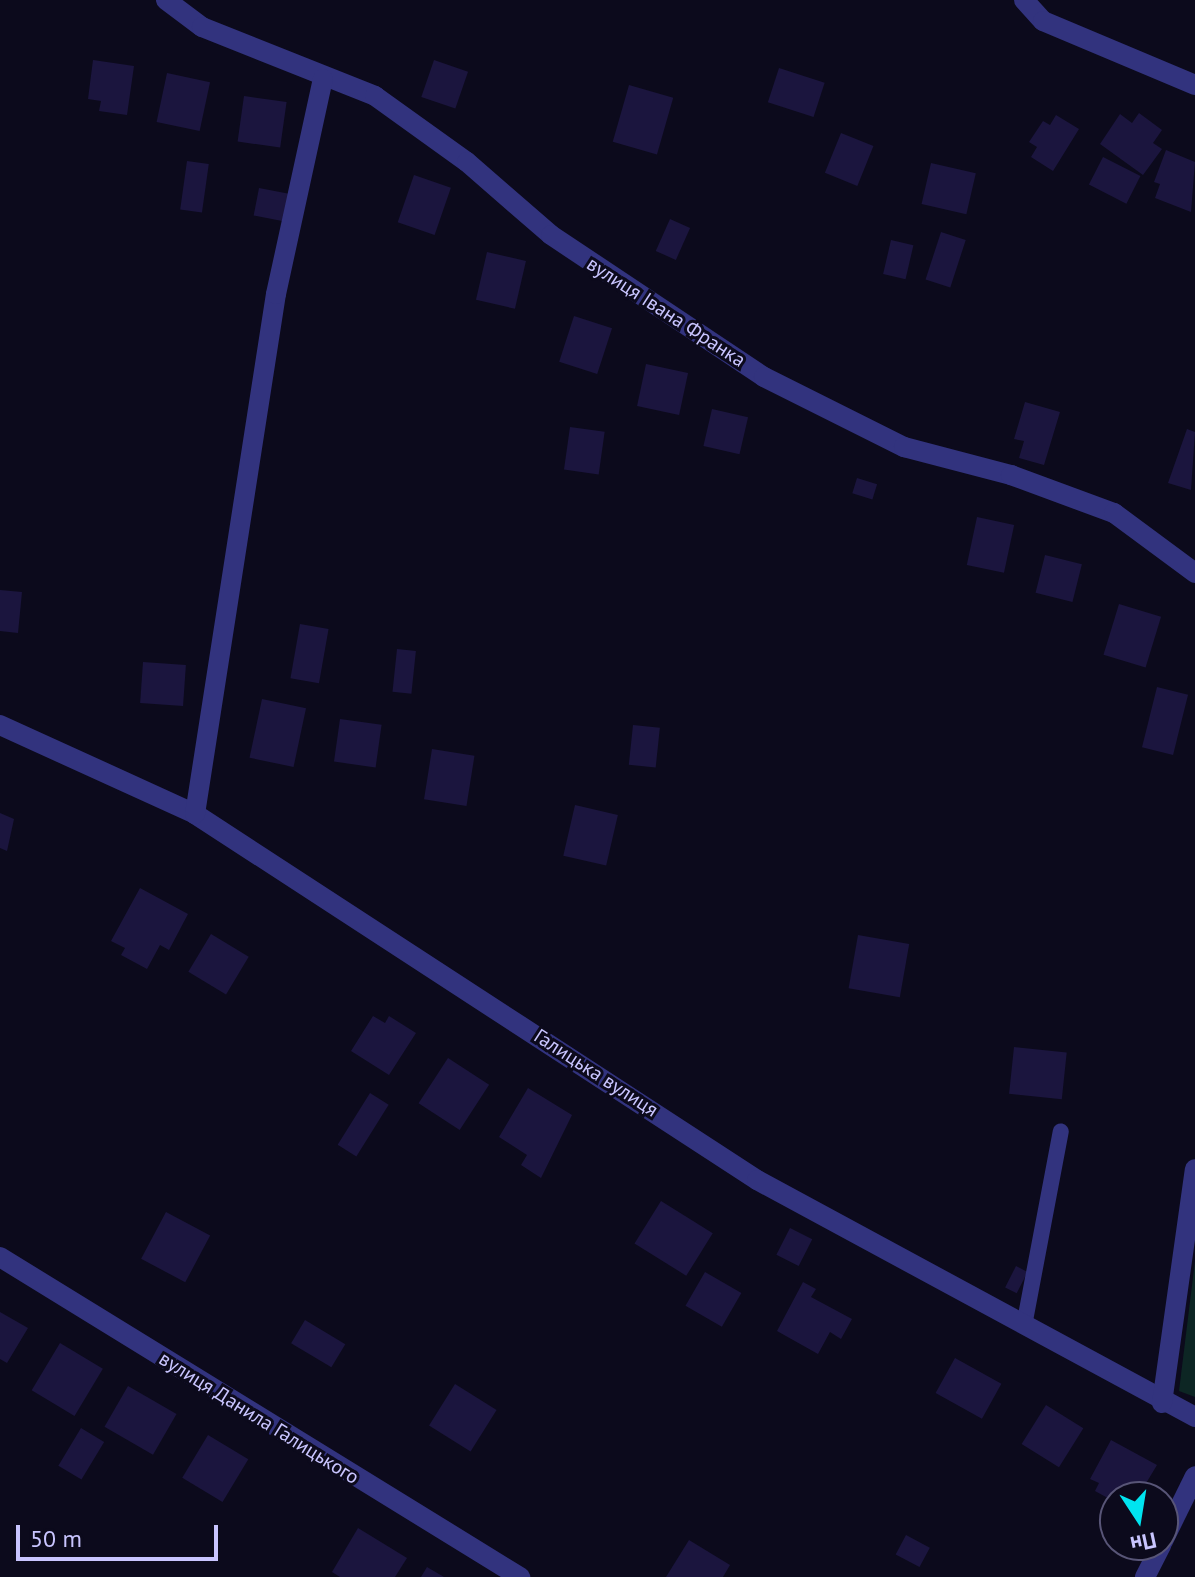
<!DOCTYPE html>
<meta charset="utf-8">
<style>
body{margin:0}
#map{position:relative;width:1195px;height:1577px;overflow:hidden;background:#0c0a1c;font-family:"PT Sans",sans-serif}
div>[style]{position:absolute}
[style*='--x']{left:calc(var(--x)*1px);top:calc(var(--y)*1px);width:calc(var(--w)*1px);rotate:calc(var(--a)*1deg)}
.green>*{inset:0;background:#0d2624}
.building>*{inset:0;background:#1b153e;transform-origin:0 0}
.lane>*{height:16px;margin:-8px;padding:0 8px;transform-origin:8px;border-radius:8px;background:#32337e}
.street>*{height:20px;margin:-10px;padding:0 10px;transform-origin:10px;border-radius:10px;background:#32337e}
span{translate:-50% -50%;white-space:nowrap;text-align:center;line-height:1.15;-webkit-text-stroke:6px #0c0a1c;paint-order:stroke}
.street-label{font-size:20px;color:#c9c5ff}
.north{position:absolute;left:1099px;top:1481px;width:80px;height:80px;box-sizing:border-box;background:#0c0a1c;border:2px solid #585577;border-radius:50%;rotate:168deg;font-size:22px;font-weight:700;line-height:32px;text-align:center;color:#c9c5ff}
.north::after{content:'';display:block;margin:auto;width:28px;height:36px;background:#00e4f0;clip-path:polygon(50% 0,100% 100%,50% 72%,0 100%)}
.scale{position:absolute;left:16px;top:1525px;width:202px;height:36px;box-sizing:border-box;border:4px solid #c9c5ff;border-top:0;padding-left:10px;font-size:24px;line-height:28px;white-space:nowrap;color:#c9c5ff;-webkit-text-stroke:6px #0c0a1c;paint-order:stroke}
</style>
<div id="map">
<div class="green">
<i style="clip-path:polygon(1195px 1261px,1195px 1397px,1179px 1391px)"></i>
</div>
<div class="building">
<i style="clip-path:polygon(93px 60px,134px 66px,127px 115px,99px 111px,101px 101px,88px 99px)"></i>
<i style="left:434px;top:60px;width:36px;height:39px;rotate:19deg"></i>
<i style="left:779px;top:68px;width:48px;height:36px;rotate:18deg"></i>
<i style="left:167px;top:73px;width:44px;height:50px;rotate:12deg"></i>
<i style="left:629px;top:85px;width:46px;height:59px;rotate:16deg"></i>
<i style="left:244px;top:96px;width:43px;height:46px;rotate:8deg"></i>
<i style="clip-path:polygon(1139px 113px,1162px 130px,1153px 143px,1162px 149px,1143px 175px,1100px 144px,1120px 114px,1132px 123px)"></i>
<i style="clip-path:polygon(1056px 115px,1079px 129px,1053px 171px,1031px 157px,1037px 147px,1029px 142px,1043px 121px,1050px 125px)"></i>
<i style="left:841px;top:133px;width:35px;height:43px;rotate:22deg"></i>
<i style="clip-path:polygon(1166px 150px,1195px 162px,1191px 212px,1155px 198px,1160px 184px,1154px 182px)"></i>
<i style="left:1103px;top:157px;width:42px;height:31px;rotate:27deg"></i>
<i style="left:187px;top:161px;width:22px;height:49px;rotate:8deg"></i>
<i style="left:931px;top:163px;width:46px;height:42px;rotate:13deg"></i>
<i style="left:414px;top:175px;width:39px;height:50px;rotate:19deg"></i>
<i style="left:259px;top:188px;width:33px;height:28px;rotate:11deg"></i>
<i style="left:670px;top:219px;width:22px;height:35px;rotate:24deg"></i>
<i style="left:941px;top:232px;width:26px;height:50px;rotate:18deg"></i>
<i style="left:891px;top:240px;width:23px;height:35px;rotate:13deg"></i>
<i style="left:487px;top:252px;width:40px;height:49px;rotate:13deg"></i>
<i style="left:574px;top:316px;width:40px;height:48px;rotate:18deg"></i>
<i style="left:646px;top:364px;width:43px;height:43px;rotate:12deg"></i>
<i style="clip-path:polygon(1025px 402px,1060px 412px,1044px 465px,1019px 458px,1024px 441px,1014px 439px)"></i>
<i style="left:712px;top:409px;width:37px;height:38px;rotate:13deg"></i>
<i style="left:570px;top:427px;width:35px;height:43px;rotate:8deg"></i>
<i style="clip-path:polygon(1187px 429px,1195px 432px,1191px 490px,1168px 483px)"></i>
<i style="left:857px;top:478px;width:21px;height:16px;rotate:17deg"></i>
<i style="left:977px;top:517px;width:38px;height:49px;rotate:12deg"></i>
<i style="left:1045px;top:555px;width:38px;height:39px;rotate:14deg"></i>
<i style="clip-path:polygon(0 590px,22px 592px,18px 633px,0 631px)"></i>
<i style="left:1119px;top:604px;width:44px;height:53px;rotate:17deg"></i>
<i style="left:300px;top:624px;width:29px;height:55px;rotate:10deg"></i>
<i style="left:397px;top:649px;width:19px;height:43px;rotate:6deg"></i>
<i style="left:143px;top:662px;width:43px;height:41px;rotate:4deg"></i>
<i style="left:1157px;top:687px;width:32px;height:62px;rotate:14deg"></i>
<i style="left:262px;top:699px;width:45px;height:60px;rotate:12deg"></i>
<i style="left:340px;top:719px;width:42px;height:43px;rotate:8deg"></i>
<i style="left:633px;top:725px;width:27px;height:40px;rotate:6deg"></i>
<i style="left:432px;top:749px;width:43px;height:51px;rotate:9deg"></i>
<i style="left:575px;top:805px;width:44px;height:52px;rotate:13deg"></i>
<i style="clip-path:polygon(0 813px,14px 819px,7px 851px,0 848px)"></i>
<i style="clip-path:polygon(140px 888px,188px 914px,169px 950px,160px 945px,147px 969px,121px 955px,125px 948px,111px 941px)"></i>
<i style="left:211px;top:934px;width:44px;height:44px;rotate:31deg"></i>
<i style="left:858px;top:935px;width:52px;height:54px;rotate:10deg"></i>
<i style="clip-path:polygon(373px 1016px,385px 1023px,389px 1016px,416px 1033px,389px 1075px,351px 1051px)"></i>
<i style="left:1014px;top:1047px;width:53px;height:47px;rotate:6deg"></i>
<i style="left:448px;top:1058px;width:49px;height:54px;rotate:33deg"></i>
<i style="clip-path:polygon(528px 1088px,572px 1115px,541px 1178px,521px 1165px,527px 1155px,499px 1137px)"></i>
<i style="left:370px;top:1093px;width:22px;height:61px;rotate:32deg"></i>
<i style="left:661px;top:1201px;width:61px;height:50px;rotate:32deg"></i>
<i style="left:166px;top:1212px;width:50px;height:53px;rotate:28deg"></i>
<i style="left:790px;top:1228px;width:25px;height:30px;rotate:27deg"></i>
<i style="left:1016px;top:1266px;width:13px;height:24px;rotate:27deg"></i>
<i style="left:705px;top:1272px;width:42px;height:39px;rotate:30deg"></i>
<i style="clip-path:polygon(803px 1282px,816px 1289px,811px 1297px,852px 1319px,841px 1339px,830px 1332px,818px 1354px,777px 1331px)"></i>
<i style="clip-path:polygon(0 1312px,28px 1328px,7px 1363px,0 1359px)"></i>
<i style="left:305px;top:1320px;width:47px;height:27px;rotate:31deg"></i>
<i style="left:60px;top:1343px;width:50px;height:55px;rotate:31deg"></i>
<i style="left:955px;top:1358px;width:53px;height:40px;rotate:29deg"></i>
<i style="left:455px;top:1384px;width:49px;height:49px;rotate:32deg"></i>
<i style="left:128px;top:1386px;width:56px;height:47px;rotate:30deg"></i>
<i style="left:1046px;top:1405px;width:44px;height:46px;rotate:32deg"></i>
<i style="left:81px;top:1428px;width:27px;height:44px;rotate:31deg"></i>
<i style="left:208px;top:1435px;width:47px;height:50px;rotate:31deg"></i>
<i style="clip-path:polygon(1111px 1440px,1157px 1465px,1145px 1485px,1153px 1489px,1149px 1497px,1115px 1497px,1115px 1502px,1095px 1491px,1099px 1483px,1090px 1479px)"></i>
<i style="clip-path:polygon(358px 1528px,407px 1558px,395px 1577px,340px 1577px,332px 1572px)"></i>
<i style="left:906px;top:1535px;width:27px;height:22px;rotate:28deg"></i>
<i style="clip-path:polygon(689px 1540px,730px 1565px,723px 1577px,666px 1577px)"></i>
<i style="clip-path:polygon(427px 1567px,444px 1577px,421px 1577px)"></i>
</div>
<div class="lane">
<i style="--x:1024;--y:1326;--w:198;--a:-79.3"></i>
</div>
<div class="street">
<i style="--x:166;--y:0;--w:45;--a:36.9"></i>
<i style="--x:202;--y:27;--w:186;--a:21.7"></i>
<i style="--x:375;--y:96;--w:113;--a:35.7"></i>
<i style="--x:467;--y:162;--w:111;--a:41"></i>
<i style="--x:551;--y:235;--w:256;--a:33.7"></i>
<i style="--x:764;--y:377;--w:157;--a:26.6"></i>
<i style="--x:904;--y:447;--w:111;--a:14.7"></i>
<i style="--x:1011;--y:475;--w:110;--a:20.3"></i>
<i style="--x:1114;--y:513;--w:101;--a:36.5"></i>
<i style="--x:1024;--y:0;--w:28;--a:48"></i>
<i style="--x:1043;--y:21;--w:165;--a:22.8"></i>
<i style="--x:0;--y:725;--w:214;--a:24.5"></i>
<i style="--x:195;--y:814;--w:671;--a:33.07"></i>
<i style="--x:757;--y:1180;--w:498;--a:28.4"></i>
<i style="--x:195;--y:814;--w:526;--a:-81.15"></i>
<i style="--x:276;--y:294;--w:220;--a:-77.7"></i>
<i style="--x:0;--y:1257;--w:611;--a:31.61"></i>
<i style="--x:1162;--y:1403;--w:236;--a:-82"></i>
<i style="--x:1163;--y:1541;--w:72;--a:-63.8"></i>
<i style="--x:1145;--y:1577;--w:36;--a:-63"></i>
</div>
<div class="street-label">
<span style="left:666px;top:312px;rotate:33deg">вулиця Івана Франка</span>
<span style="left:596px;top:1073px;rotate:33deg">Галицька вулиця</span>
<span style="left:259px;top:1418px;rotate:32deg">вулиця Данила Галицького</span>
</div>
<div class="north">Пн</div>
<div class="scale">50 m</div>
</div>
